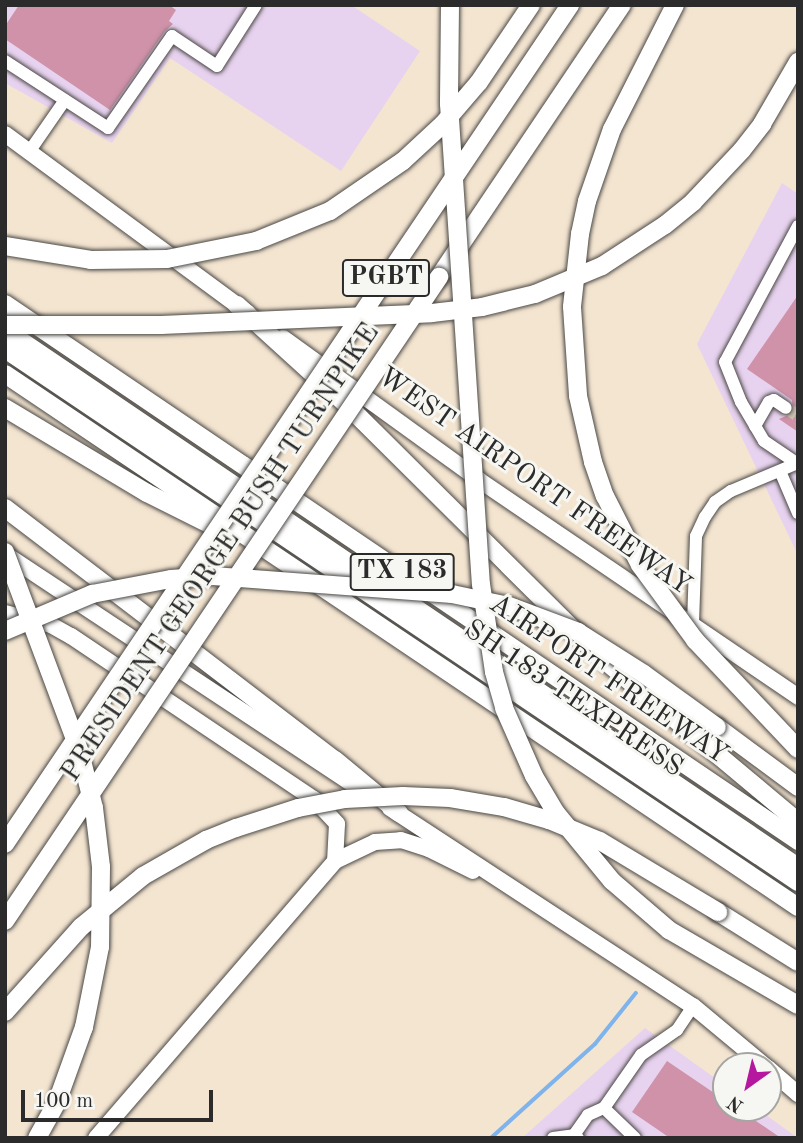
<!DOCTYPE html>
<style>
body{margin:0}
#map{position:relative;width:803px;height:1143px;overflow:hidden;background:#f4e5d1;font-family:"Old Standard TT",serif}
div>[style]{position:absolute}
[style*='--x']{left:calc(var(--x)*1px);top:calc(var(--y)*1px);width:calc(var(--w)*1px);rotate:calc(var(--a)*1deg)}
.built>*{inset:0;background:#e7d2ef}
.stream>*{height:3.5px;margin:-1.75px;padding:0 1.75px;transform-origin:1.75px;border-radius:1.75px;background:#7eb3ec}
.building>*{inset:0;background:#cf92a8}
.minor-tunnel>*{height:12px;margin-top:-6px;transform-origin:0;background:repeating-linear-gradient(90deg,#ccc0b0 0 12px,transparent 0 18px)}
.roads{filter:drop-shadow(0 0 2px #494744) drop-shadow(0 0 2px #494744)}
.minor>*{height:12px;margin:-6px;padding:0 6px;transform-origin:6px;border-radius:6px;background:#fff}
.major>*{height:16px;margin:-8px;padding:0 8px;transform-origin:8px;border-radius:8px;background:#fff}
.highway>*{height:18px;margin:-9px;padding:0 9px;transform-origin:9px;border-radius:9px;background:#fff}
.bridges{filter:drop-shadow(0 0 2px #494744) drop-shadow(0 0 2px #494744)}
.highway-bridge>*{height:18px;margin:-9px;padding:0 9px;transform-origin:9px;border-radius:9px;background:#fff}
span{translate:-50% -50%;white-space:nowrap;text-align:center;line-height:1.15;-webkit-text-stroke:6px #f6f6f2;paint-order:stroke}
.shield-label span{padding:2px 5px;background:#f6f6f2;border:2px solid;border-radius:5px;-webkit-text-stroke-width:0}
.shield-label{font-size:26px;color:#2b2b2b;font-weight:700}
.street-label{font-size:28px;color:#2b2b2b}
.frame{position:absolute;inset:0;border:7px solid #2b2b2b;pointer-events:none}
.north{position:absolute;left:712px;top:1052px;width:70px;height:70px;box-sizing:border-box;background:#f6f6f2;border:2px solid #a5a5a2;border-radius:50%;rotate:214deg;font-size:19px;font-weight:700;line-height:28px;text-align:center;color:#2b2b2b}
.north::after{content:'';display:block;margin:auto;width:24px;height:32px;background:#b5179e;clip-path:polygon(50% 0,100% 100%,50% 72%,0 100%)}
.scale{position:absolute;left:21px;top:1090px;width:192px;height:32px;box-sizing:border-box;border:4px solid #2b2b2b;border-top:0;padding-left:9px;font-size:21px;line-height:24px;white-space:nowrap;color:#2b2b2b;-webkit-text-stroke:5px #f6f6f2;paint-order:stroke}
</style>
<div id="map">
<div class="built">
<i style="clip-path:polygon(5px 5px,351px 5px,420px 51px,341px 171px,170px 58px,112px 143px,5px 83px)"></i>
<i style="clip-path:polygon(782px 183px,798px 194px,798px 555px,697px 344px)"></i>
<i style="clip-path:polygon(645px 1028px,726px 1086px,726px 1108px,756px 1108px,798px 1138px,522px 1138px)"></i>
</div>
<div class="stream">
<i style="--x:491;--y:1138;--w:140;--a:-42.1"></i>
<i style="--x:595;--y:1044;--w:65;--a:-51.2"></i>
</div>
<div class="building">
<i style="clip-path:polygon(19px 5px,169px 5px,176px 10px,169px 21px,173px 24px,165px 31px,110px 110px,5px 39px,5px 26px)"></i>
<i style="clip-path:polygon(798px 295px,798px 432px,779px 419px,793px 413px,792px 400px,747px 369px)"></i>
<i style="clip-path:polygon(667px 1061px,726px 1101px,726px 1108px,737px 1108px,781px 1138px,670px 1138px,632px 1112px)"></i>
</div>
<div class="minor-tunnel">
<i style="--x:786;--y:408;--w:14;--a:34"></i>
</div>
<div class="roads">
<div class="minor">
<i style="--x:5;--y:61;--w:123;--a:33"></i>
<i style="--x:108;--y:128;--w:112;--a:-55.2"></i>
<i style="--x:172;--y:36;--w:54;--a:33.7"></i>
<i style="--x:217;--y:66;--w:72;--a:-57.4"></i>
<i style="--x:29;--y:152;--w:63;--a:-55.3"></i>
<i style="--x:798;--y:226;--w:154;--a:118.2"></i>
<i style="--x:725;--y:362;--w:43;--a:68.2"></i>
<i style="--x:741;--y:402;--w:45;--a:59.5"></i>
<i style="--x:764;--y:441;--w:41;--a:34.1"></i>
<i style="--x:755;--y:426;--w:28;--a:-60"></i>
<i style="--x:769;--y:402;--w:5;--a:-22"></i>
<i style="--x:774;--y:400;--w:14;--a:34"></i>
<i style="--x:780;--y:471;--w:46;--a:66.8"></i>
<i style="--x:693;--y:623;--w:87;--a:-88"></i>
<i style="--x:696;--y:536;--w:21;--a:-65"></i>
<i style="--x:705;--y:517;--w:18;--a:-56"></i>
<i style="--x:715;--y:502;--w:19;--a:-35"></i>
<i style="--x:731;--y:491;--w:73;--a:-22.7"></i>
<i style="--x:604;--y:1108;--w:43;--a:44.1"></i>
<i style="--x:553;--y:1138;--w:21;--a:-8"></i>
<i style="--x:578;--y:1138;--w:5;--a:-143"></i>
<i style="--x:574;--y:1135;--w:24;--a:-55"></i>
<i style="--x:588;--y:1115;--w:17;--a:-24"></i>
<i style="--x:604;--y:1108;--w:65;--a:-55.1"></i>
<i style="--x:641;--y:1055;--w:44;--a:-34.8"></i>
<i style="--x:677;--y:1030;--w:29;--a:-56"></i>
</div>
<div class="major">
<i style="--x:5;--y:134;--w:302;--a:36.4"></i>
<i style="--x:283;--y:338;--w:242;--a:35.9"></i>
<i style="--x:479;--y:480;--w:386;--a:34.2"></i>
<i style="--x:5;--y:554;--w:428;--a:33.5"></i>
<i style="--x:5;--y:613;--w:48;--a:14.6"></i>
<i style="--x:51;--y:625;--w:23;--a:29"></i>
<i style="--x:71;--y:636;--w:293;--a:33.9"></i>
<i style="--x:314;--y:799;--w:34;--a:47"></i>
<i style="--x:337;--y:824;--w:37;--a:93"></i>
<i style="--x:390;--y:808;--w:362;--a:33.2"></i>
<i style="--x:693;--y:1006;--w:94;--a:39.8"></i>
<i style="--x:768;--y:1068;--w:40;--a:41"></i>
<i style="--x:96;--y:1138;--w:366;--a:-49.2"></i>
<i style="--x:335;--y:861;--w:44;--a:-25.4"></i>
<i style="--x:375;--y:842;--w:26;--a:-4"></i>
<i style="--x:401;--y:840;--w:29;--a:18"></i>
<i style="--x:429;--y:849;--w:49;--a:26.6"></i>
</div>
<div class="highway">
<i style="--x:439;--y:277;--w:328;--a:-56.1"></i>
<i style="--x:5;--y:304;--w:958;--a:34.1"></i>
<i style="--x:237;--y:305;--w:150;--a:42.3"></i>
<i style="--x:348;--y:406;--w:358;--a:44.8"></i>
<i style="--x:602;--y:658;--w:256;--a:39.9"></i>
<i style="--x:5;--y:330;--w:958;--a:34.1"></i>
<i style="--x:5;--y:349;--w:955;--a:33.91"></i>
<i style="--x:5;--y:374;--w:955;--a:33.91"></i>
<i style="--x:5;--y:408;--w:165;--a:30.9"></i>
<i style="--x:147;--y:493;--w:76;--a:26.6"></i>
<i style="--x:5;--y:508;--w:415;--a:37.4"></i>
<i style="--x:335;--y:760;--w:83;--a:39.6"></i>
<i style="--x:717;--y:727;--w:101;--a:36.5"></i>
<i style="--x:718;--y:912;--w:94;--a:32"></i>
</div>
</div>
<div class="bridges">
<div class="highway-bridge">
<i style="--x:450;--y:5;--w:99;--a:90.6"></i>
<i style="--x:449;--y:104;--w:481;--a:86.2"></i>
<i style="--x:481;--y:584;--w:89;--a:81.6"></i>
<i style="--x:494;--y:672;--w:37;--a:74"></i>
<i style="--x:504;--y:708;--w:74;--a:66.2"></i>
<i style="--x:534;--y:776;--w:43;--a:59.3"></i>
<i style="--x:556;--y:813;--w:88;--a:50.5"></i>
<i style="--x:612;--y:881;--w:75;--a:40.7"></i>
<i style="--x:669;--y:930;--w:149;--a:30.2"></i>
<i style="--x:675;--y:5;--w:139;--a:116.9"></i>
<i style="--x:612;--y:129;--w:76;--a:109.1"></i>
<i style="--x:587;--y:201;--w:34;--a:102"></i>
<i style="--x:580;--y:234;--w:73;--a:96.3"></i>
<i style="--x:572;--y:307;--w:89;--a:86.1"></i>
<i style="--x:578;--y:396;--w:68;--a:77.2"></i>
<i style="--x:593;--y:462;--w:36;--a:71"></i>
<i style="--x:605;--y:496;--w:77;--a:63.1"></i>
<i style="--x:640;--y:565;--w:93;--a:53.7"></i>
<i style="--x:695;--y:640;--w:150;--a:46.6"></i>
<i style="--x:5;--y:246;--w:87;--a:9.2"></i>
<i style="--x:91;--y:260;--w:76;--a:-0.8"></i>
<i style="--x:167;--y:259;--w:91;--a:-11.4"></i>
<i style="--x:256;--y:241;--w:80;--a:-22.1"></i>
<i style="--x:330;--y:211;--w:88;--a:-34.4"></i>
<i style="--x:403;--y:161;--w:54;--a:-42.8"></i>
<i style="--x:443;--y:124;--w:55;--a:-49.4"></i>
<i style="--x:479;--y:82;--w:93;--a:-56"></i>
<i style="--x:5;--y:325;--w:156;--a:0"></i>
<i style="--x:161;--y:325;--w:271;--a:-2.5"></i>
<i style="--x:432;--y:313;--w:50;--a:-6.8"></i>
<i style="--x:482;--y:307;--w:55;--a:-13.8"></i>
<i style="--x:535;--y:294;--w:73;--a:-22.7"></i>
<i style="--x:602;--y:266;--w:75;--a:-33.1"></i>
<i style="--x:665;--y:225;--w:36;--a:-39"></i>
<i style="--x:693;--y:202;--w:71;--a:-46.7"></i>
<i style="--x:742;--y:150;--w:33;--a:-52"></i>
<i style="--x:762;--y:124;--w:72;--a:-59.9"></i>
<i style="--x:5;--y:552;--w:215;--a:69.5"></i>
<i style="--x:80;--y:753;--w:57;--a:75.7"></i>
<i style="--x:94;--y:808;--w:59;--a:83.2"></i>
<i style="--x:101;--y:867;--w:80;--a:90.7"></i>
<i style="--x:100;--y:947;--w:82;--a:101.3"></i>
<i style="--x:84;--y:1027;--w:80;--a:109.8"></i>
<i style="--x:57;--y:1102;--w:41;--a:119.1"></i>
<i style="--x:5;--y:631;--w:95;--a:-23"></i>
<i style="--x:92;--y:594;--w:80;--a:-10.8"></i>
<i style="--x:171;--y:579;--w:42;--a:-4.1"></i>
<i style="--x:213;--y:576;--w:240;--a:4.3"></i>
<i style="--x:452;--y:594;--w:58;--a:11.9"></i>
<i style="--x:509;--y:606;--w:74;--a:20.6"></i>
<i style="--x:578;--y:632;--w:78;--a:32.5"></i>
<i style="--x:644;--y:674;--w:90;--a:36"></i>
<i style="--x:5;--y:844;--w:1012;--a:-56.04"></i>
<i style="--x:5;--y:921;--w:777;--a:-56.02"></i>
<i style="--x:5;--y:1012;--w:114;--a:-48.2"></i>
<i style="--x:81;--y:927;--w:80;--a:-39.4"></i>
<i style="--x:143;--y:876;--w:73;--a:-29.7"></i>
<i style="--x:206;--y:840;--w:32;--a:-22"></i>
<i style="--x:236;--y:828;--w:65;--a:-17.9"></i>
<i style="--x:298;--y:808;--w:48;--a:-10.8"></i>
<i style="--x:345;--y:799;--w:58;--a:-3"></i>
<i style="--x:403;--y:796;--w:47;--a:2.4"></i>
<i style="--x:450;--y:798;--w:55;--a:9.5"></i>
<i style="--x:504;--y:807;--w:47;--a:16.1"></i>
<i style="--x:549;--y:820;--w:55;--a:22.4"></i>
<i style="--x:600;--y:841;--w:138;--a:31"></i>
</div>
</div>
<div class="shield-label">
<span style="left:386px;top:278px">PGBT</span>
<span style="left:402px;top:572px">TX 183</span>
</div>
<div class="street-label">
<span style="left:534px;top:482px;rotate:35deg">WEST AIRPORT FREEWAY</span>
<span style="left:221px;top:553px;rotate:-56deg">PRESIDENT GEORGE BUSH TURNPIKE</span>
<span style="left:608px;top:680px;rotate:34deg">AIRPORT FREEWAY</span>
<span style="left:573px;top:699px;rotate:34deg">SH 183 TEXPRESS</span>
</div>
<div class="frame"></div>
<div class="north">N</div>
<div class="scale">100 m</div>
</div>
